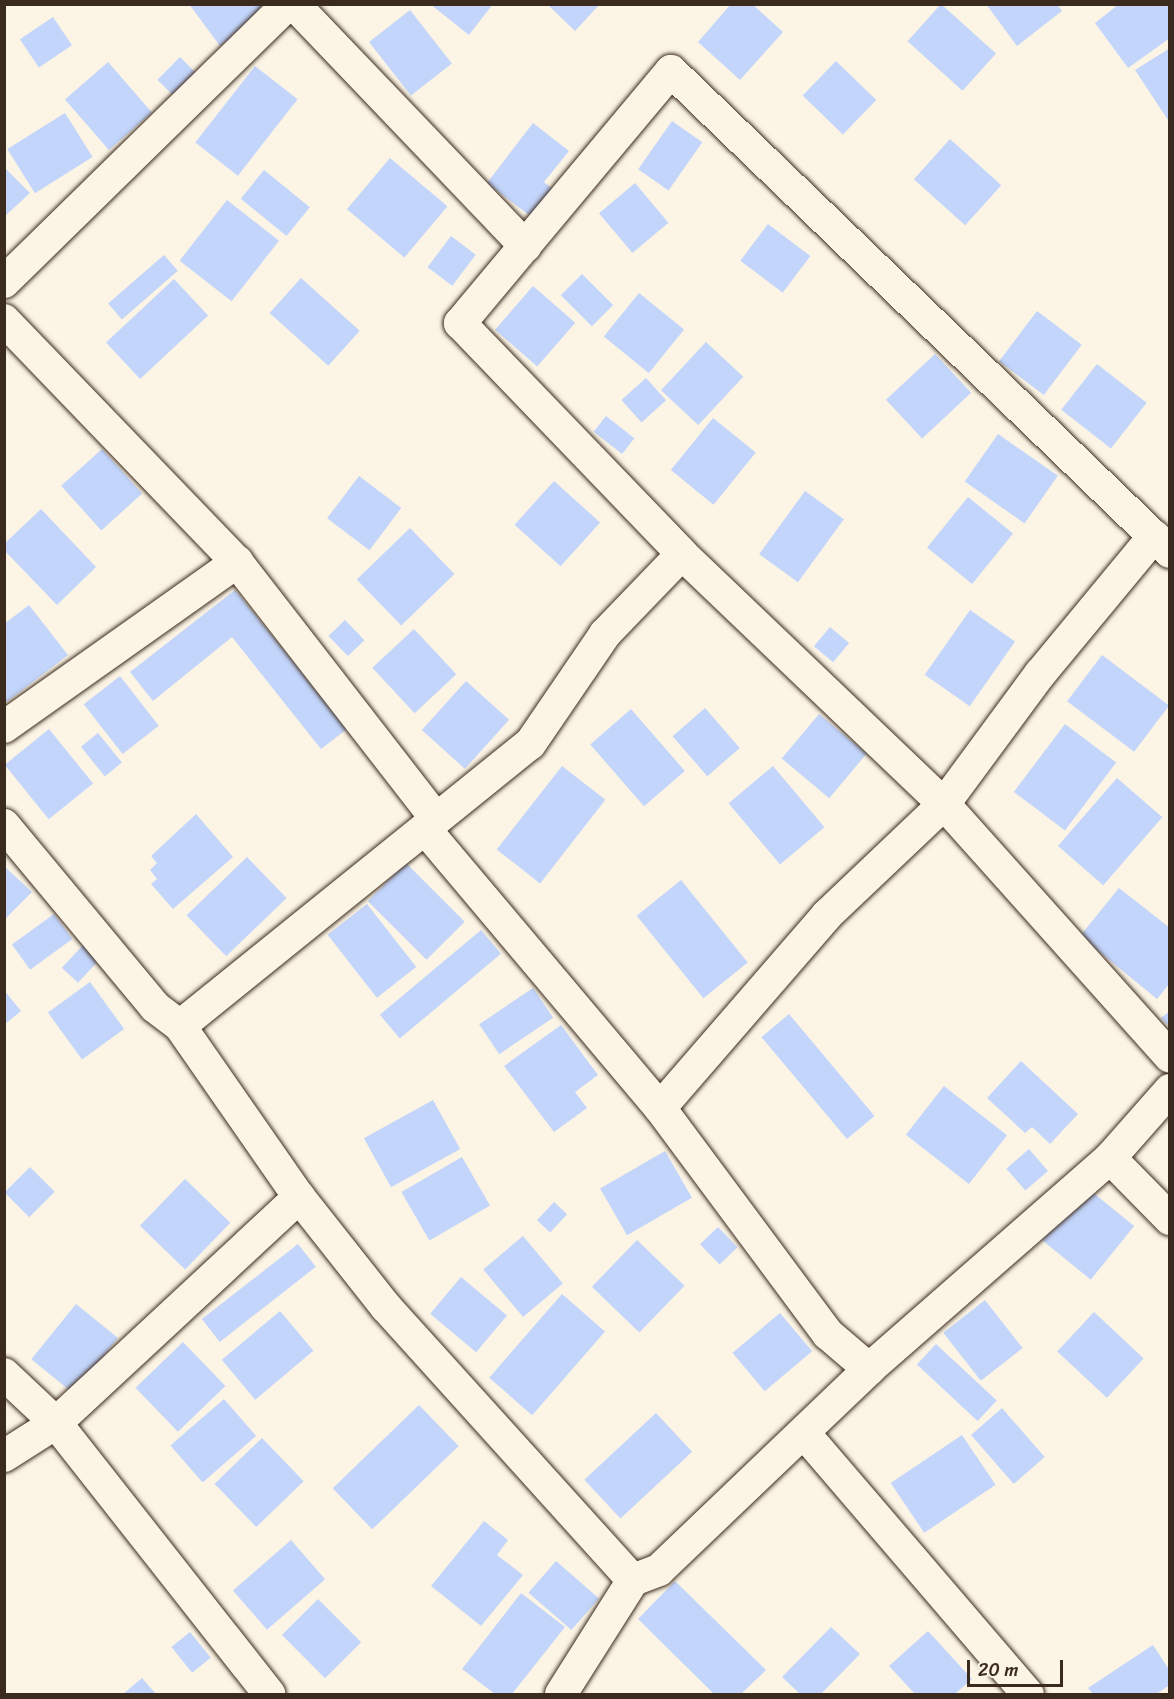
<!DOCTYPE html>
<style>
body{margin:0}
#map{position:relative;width:1174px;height:1699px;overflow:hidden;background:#fcf5e5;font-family:Sriracha,sans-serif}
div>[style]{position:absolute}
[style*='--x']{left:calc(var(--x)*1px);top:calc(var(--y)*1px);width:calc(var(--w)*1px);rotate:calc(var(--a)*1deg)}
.building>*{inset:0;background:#c3d5fb;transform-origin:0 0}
.roads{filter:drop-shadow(0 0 2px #3b2a1e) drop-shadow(0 0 2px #3b2a1e)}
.minor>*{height:32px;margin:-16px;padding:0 16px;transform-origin:16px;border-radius:16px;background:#fcf5e5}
span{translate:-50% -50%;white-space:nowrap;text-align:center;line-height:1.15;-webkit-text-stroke:4.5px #fcf5e5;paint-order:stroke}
.frame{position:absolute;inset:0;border:6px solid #3b2a1e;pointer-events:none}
.scale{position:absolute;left:967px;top:1660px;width:96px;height:27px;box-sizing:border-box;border:3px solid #3b2a1e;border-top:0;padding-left:8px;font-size:18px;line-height:21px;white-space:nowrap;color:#3b2a1e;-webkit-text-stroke:4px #fcf5e5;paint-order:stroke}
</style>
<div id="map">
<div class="building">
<i style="clip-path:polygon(189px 4px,267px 4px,271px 10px,220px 46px)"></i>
<i style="clip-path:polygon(430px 4px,493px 4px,469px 35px)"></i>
<i style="clip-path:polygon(547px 4px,600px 4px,575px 31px)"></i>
<i style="clip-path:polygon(731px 4px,752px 4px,783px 32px,740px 80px,698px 42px)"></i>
<i style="left:941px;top:4px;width:74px;height:50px;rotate:42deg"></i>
<i style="clip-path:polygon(986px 4px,1057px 4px,1062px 11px,1017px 46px)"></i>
<i style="clip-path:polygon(1119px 4px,1170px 4px,1170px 38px,1128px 68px,1095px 23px)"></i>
<i style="left:410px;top:10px;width:68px;height:52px;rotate:52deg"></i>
<i style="left:53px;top:17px;width:34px;height:40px;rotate:56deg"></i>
<i style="clip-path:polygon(1170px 48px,1170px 119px,1168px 120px,1135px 70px)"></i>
<i style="left:180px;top:57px;width:25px;height:32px;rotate:45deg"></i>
<i style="left:836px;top:61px;width:56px;height:48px;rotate:44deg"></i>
<i style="left:108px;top:62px;width:67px;height:57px;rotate:49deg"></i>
<i style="left:255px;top:66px;width:54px;height:97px;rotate:38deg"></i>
<i style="left:65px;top:113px;width:52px;height:68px;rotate:58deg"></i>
<i style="left:672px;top:121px;width:37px;height:59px;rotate:35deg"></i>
<i style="clip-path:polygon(533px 123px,569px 151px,544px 182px,555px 191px,533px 218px,487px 183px)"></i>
<i style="left:950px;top:139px;width:69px;height:54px;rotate:42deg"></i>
<i style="left:390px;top:158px;width:75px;height:67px;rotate:40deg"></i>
<i style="clip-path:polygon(4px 167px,30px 193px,4px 217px)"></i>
<i style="left:264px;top:170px;width:59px;height:37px;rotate:39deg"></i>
<i style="left:635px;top:183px;width:52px;height:47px;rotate:50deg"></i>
<i style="left:227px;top:200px;width:66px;height:77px;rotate:38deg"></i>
<i style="left:768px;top:224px;width:53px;height:46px;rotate:37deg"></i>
<i style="left:451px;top:236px;width:31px;height:39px;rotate:37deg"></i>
<i style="left:164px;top:255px;width:21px;height:74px;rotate:49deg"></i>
<i style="left:582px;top:274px;width:44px;height:30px;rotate:45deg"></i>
<i style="left:301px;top:278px;width:79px;height:47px;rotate:42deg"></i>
<i style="left:174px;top:279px;width:50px;height:93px;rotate:47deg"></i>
<i style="left:533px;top:286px;width:56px;height:58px;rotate:41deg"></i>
<i style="left:639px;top:293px;width:58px;height:56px;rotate:39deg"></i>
<i style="left:1037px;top:311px;width:56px;height:63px;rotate:37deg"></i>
<i style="left:706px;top:342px;width:51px;height:66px;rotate:43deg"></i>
<i style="left:935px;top:354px;width:53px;height:67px;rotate:47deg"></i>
<i style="left:1097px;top:364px;width:63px;height:58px;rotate:38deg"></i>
<i style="left:646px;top:378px;width:30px;height:33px;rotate:48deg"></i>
<i style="left:606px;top:416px;width:36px;height:20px;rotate:38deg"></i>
<i style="left:713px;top:418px;width:55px;height:67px;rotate:39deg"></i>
<i style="left:998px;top:434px;width:73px;height:58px;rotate:35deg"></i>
<i style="left:102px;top:449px;width:60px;height:55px;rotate:48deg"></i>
<i style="left:359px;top:476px;width:53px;height:53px;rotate:37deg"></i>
<i style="left:554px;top:481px;width:62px;height:59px;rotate:42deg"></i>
<i style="left:805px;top:491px;width:48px;height:78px;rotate:36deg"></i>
<i style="left:968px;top:497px;width:58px;height:65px;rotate:39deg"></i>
<i style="clip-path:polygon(41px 509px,96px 567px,57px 605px,4px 550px,4px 544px)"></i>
<i style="left:410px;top:528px;width:64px;height:74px;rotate:46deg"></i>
<i style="clip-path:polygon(235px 590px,347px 729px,321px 749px,232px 637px,153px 701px,130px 672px)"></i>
<i style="clip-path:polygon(29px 605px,68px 655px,4px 704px,4px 624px)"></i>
<i style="left:970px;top:610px;width:55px;height:79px;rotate:35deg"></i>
<i style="left:345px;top:620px;width:28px;height:23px;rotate:46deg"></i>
<i style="left:830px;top:627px;width:25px;height:25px;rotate:40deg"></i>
<i style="left:414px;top:629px;width:62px;height:57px;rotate:47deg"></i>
<i style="left:1102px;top:655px;width:84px;height:58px;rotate:37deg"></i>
<i style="left:120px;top:676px;width:63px;height:46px;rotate:52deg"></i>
<i style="left:466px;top:681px;width:58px;height:66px;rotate:42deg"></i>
<i style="left:705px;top:708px;width:53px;height:43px;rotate:49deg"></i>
<i style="left:631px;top:709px;width:82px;height:54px;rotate:49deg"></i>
<i style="left:819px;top:714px;width:62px;height:58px;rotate:40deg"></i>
<i style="left:1065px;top:724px;width:64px;height:85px;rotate:37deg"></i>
<i style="left:49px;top:729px;width:70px;height:57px;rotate:51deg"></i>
<i style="left:98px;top:733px;width:38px;height:22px;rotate:51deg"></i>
<i style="left:562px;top:766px;width:55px;height:106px;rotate:38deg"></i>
<i style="left:773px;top:766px;width:80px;height:58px;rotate:50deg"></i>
<i style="left:1117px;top:778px;width:60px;height:90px;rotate:41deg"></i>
<i style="clip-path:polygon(196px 814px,233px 857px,173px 909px,151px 884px,157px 879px,150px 870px,157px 863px,151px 856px)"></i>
<i style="left:247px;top:857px;width:57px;height:84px;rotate:46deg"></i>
<i style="left:406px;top:863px;width:83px;height:54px;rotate:45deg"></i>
<i style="clip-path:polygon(4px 866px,32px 892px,4px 920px)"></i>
<i style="left:681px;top:880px;width:106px;height:57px;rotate:51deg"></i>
<i style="clip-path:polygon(1119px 888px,1170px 928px,1170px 983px,1157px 999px,1080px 936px)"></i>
<i style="left:367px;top:904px;width:80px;height:50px;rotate:52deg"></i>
<i style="left:54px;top:914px;width:31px;height:52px;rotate:54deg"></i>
<i style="left:481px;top:930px;width:31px;height:132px;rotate:50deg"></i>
<i style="left:85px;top:943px;width:22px;height:34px;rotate:43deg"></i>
<i style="left:90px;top:982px;width:58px;height:52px;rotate:54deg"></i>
<i style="left:533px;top:988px;width:36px;height:65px;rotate:56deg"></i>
<i style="clip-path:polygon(4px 990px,21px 1011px,4px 1025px)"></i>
<i style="clip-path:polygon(1170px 1011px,1170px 1027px,1161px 1018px)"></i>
<i style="left:789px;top:1014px;width:133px;height:36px;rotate:50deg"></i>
<i style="clip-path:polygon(561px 1025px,598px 1075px,575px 1092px,587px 1108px,554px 1132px,504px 1066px)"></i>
<i style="clip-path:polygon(1021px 1061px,1078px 1114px,1050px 1144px,1032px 1127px,1025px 1133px,987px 1098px)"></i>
<i style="left:944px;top:1086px;width:80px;height:62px;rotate:38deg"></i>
<i style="left:433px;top:1100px;width:56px;height:79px;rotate:61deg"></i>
<i style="left:1029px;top:1149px;width:29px;height:30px;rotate:49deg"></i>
<i style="left:665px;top:1151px;width:54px;height:75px;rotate:60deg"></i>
<i style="left:462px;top:1157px;width:56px;height:70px;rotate:60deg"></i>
<i style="left:30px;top:1167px;width:35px;height:36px;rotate:45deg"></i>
<i style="left:185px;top:1179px;width:63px;height:65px;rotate:44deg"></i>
<i style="left:1086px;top:1187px;width:62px;height:69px;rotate:39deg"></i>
<i style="left:554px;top:1202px;width:18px;height:25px;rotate:43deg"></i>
<i style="left:718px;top:1227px;width:28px;height:25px;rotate:46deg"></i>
<i style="left:523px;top:1236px;width:62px;height:52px;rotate:50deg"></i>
<i style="left:637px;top:1240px;width:66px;height:65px;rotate:44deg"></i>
<i style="left:298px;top:1244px;width:29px;height:122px;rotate:52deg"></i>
<i style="left:461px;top:1277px;width:60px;height:48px;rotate:40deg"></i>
<i style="left:562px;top:1294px;width:57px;height:111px;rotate:41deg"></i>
<i style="left:985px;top:1300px;width:61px;height:53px;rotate:52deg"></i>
<i style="left:76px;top:1304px;width:54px;height:71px;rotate:39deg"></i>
<i style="left:280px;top:1311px;width:52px;height:76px;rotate:50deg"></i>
<i style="left:1094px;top:1312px;width:68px;height:54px;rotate:43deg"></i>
<i style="left:780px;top:1313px;width:50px;height:62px;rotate:50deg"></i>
<i style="left:183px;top:1342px;width:61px;height:66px;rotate:46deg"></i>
<i style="left:936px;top:1344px;width:83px;height:28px;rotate:43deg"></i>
<i style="left:224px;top:1399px;width:49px;height:71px;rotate:49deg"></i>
<i style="left:419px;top:1405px;width:57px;height:120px;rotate:46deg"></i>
<i style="left:1002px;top:1408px;width:65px;height:41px;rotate:49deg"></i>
<i style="left:656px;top:1413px;width:53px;height:98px;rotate:47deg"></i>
<i style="left:962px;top:1435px;width:60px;height:86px;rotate:56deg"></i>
<i style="left:262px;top:1438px;width:60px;height:66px;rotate:46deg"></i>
<i style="clip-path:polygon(484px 1521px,508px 1540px,497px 1555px,523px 1575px,481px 1626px,431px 1586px)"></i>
<i style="left:291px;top:1540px;width:52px;height:77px;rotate:49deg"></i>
<i style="left:556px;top:1561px;width:57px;height:42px;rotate:41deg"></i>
<i style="clip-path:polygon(675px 1581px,766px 1670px,741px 1694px,714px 1694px,638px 1619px)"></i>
<i style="clip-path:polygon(521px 1593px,565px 1627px,512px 1694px,495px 1694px,462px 1669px)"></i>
<i style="left:318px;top:1599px;width:61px;height:51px;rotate:45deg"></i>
<i style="clip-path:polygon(831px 1627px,860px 1654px,821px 1694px,800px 1694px,782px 1677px)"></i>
<i style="clip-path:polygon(928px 1631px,972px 1679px,955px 1694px,915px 1694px,889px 1666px)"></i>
<i style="left:190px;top:1632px;width:33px;height:24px;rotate:51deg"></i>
<i style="clip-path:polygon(1153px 1645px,1170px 1671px,1170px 1685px,1156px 1694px,1093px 1694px,1088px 1688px)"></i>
<i style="clip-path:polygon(142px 1678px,156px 1694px,123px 1694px)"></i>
</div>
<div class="roads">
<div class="minor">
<i style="--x:294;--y:4;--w:335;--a:46.3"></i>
<i style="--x:4;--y:282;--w:397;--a:-44.4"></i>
<i style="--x:4;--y:320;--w:336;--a:46.1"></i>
<i style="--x:237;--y:562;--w:325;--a:52.2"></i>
<i style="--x:1170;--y:552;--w:693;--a:-136.05"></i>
<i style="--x:671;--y:71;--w:329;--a:129.9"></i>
<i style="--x:460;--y:323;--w:320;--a:46.1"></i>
<i style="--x:682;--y:554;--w:362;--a:43.7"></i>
<i style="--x:944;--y:804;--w:339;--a:48.2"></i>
<i style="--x:4;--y:727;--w:286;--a:-35.3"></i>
<i style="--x:4;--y:825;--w:236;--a:50.3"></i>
<i style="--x:155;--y:1007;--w:31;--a:37"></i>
<i style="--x:180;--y:1026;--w:208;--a:55.2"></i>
<i style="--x:299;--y:1197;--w:140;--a:51.7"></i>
<i style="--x:386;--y:1307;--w:368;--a:47.9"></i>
<i style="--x:425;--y:829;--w:365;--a:49.9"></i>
<i style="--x:660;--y:1108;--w:282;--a:53.4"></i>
<i style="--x:828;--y:1334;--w:54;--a:40.5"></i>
<i style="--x:180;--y:1026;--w:449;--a:-38.9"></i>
<i style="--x:530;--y:744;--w:133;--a:-55.7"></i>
<i style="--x:605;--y:634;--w:111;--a:-46.1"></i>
<i style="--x:660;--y:1108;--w:255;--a:-49.1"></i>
<i style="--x:827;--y:915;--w:161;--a:-43.5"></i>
<i style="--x:944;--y:804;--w:162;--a:-53.6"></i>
<i style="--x:1040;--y:674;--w:179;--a:-50.4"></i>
<i style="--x:1110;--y:1158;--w:86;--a:45.5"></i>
<i style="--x:4;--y:1374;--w:71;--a:43.3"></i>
<i style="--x:56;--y:1423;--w:345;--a:51.8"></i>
<i style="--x:804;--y:1433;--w:344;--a:49.4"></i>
<i style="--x:4;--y:1456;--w:62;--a:-32.4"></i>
<i style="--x:56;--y:1423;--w:332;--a:-42.9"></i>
<i style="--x:561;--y:1694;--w:135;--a:-57.7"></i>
<i style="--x:633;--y:1580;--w:28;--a:-21"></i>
<i style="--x:659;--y:1570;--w:291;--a:-43.7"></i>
<i style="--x:869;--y:1369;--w:320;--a:-41.2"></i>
<i style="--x:1110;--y:1158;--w:91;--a:-48.6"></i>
</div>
</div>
<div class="frame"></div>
<div class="scale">20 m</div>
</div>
